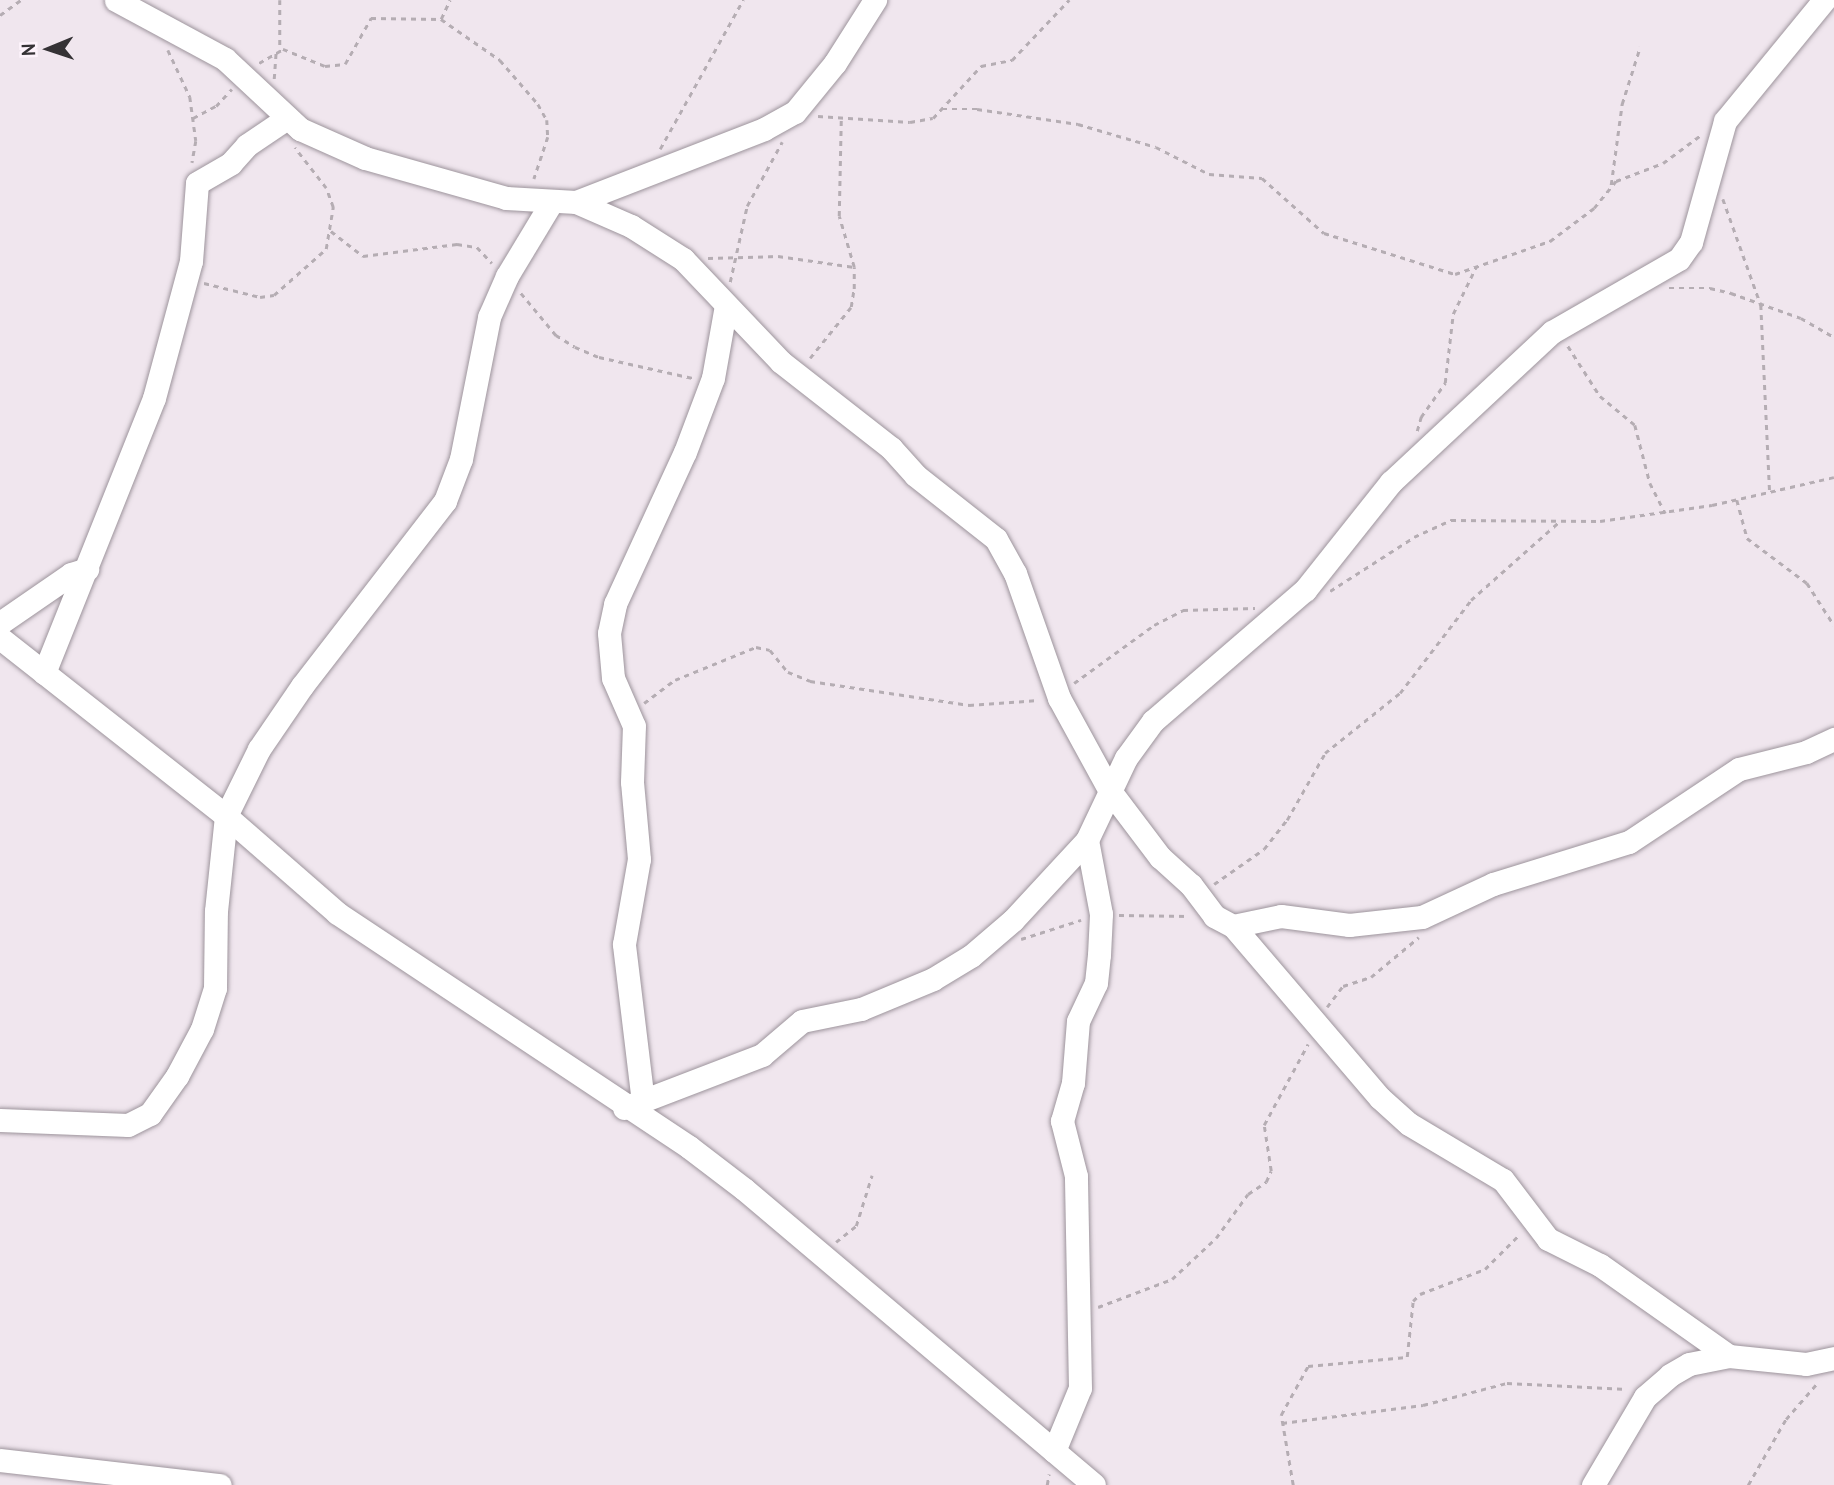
<!DOCTYPE html>
<style>
body{margin:0}
#map{position:relative;width:1834px;height:1485px;overflow:hidden;background:#f0e6ee;font-family:"PT Sans",sans-serif}
div>[style]{position:absolute}
[style*='--x']{left:calc(var(--x)*1px);top:calc(var(--y)*1px);width:calc(var(--w)*1px);rotate:calc(var(--a)*1deg)}
.path>*{height:2.5px;margin-top:-1.25px;transform-origin:0;background:repeating-linear-gradient(90deg,#b5adb3 0 5px,transparent 0 10px)}
.roads{filter:drop-shadow(0 0 2px #9d949c) drop-shadow(0 0 2px #9d949c)}
.minor>*{height:23px;margin:-11.5px;padding:0 11.5px;transform-origin:11.5px;border-radius:11.5px;background:#fff}
span{translate:-50% -50%;white-space:nowrap;text-align:center;line-height:1.15;-webkit-text-stroke:5px #fdf3fb;paint-order:stroke}
.north{position:absolute;left:14px;top:14px;width:70px;height:70px;-webkit-text-stroke:5px #fdf3fb;paint-order:stroke;rotate:268deg;font-size:19px;font-weight:700;line-height:28px;text-align:center;color:#353235}
.north::after{content:'';display:block;margin:auto;width:24px;height:32px;background:#353235;clip-path:polygon(50% 0,100% 100%,50% 72%,0 100%)}
</style>
<div id="map">
<div class="path">
<i style="--x:280;--y:0;--w:50;--a:90"></i>
<i style="--x:0;--y:15;--w:26;--a:-36"></i>
<i style="--x:441;--y:19;--w:72;--a:34.8"></i>
<i style="--x:500;--y:60;--w:58;--a:49.2"></i>
<i style="--x:538;--y:104;--w:18;--a:61"></i>
<i style="--x:547;--y:120;--w:17;--a:87"></i>
<i style="--x:548;--y:137;--w:44;--a:108.4"></i>
<i style="--x:168;--y:50;--w:52;--a:64.9"></i>
<i style="--x:190;--y:97;--w:44;--a:82.2"></i>
<i style="--x:196;--y:141;--w:22;--a:100"></i>
<i style="--x:259;--y:63;--w:28;--a:-30"></i>
<i style="--x:283;--y:49;--w:45;--a:22"></i>
<i style="--x:325;--y:66;--w:20;--a:-6"></i>
<i style="--x:345;--y:64;--w:53;--a:-60.5"></i>
<i style="--x:371;--y:18;--w:70;--a:0.8"></i>
<i style="--x:441;--y:19;--w:21;--a:-65"></i>
<i style="--x:274;--y:79;--w:27;--a:-86"></i>
<i style="--x:942;--y:109;--w:35;--a:0"></i>
<i style="--x:977;--y:109;--w:102;--a:8.4"></i>
<i style="--x:1078;--y:124;--w:81;--a:16.4"></i>
<i style="--x:1156;--y:147;--w:59;--a:27"></i>
<i style="--x:1209;--y:174;--w:53;--a:4.3"></i>
<i style="--x:1262;--y:178;--w:83;--a:41.6"></i>
<i style="--x:1324;--y:233;--w:137;--a:17.4"></i>
<i style="--x:1455;--y:274;--w:101;--a:-19.2"></i>
<i style="--x:1550;--y:241;--w:55;--a:-36.9"></i>
<i style="--x:1594;--y:208;--w:35;--a:-51"></i>
<i style="--x:1616;--y:181;--w:50;--a:-21"></i>
<i style="--x:1663;--y:163;--w:47;--a:-36.4"></i>
<i style="--x:818;--y:116;--w:92;--a:3.7"></i>
<i style="--x:910;--y:122;--w:23;--a:-10"></i>
<i style="--x:933;--y:118;--w:71;--a:-47.3"></i>
<i style="--x:981;--y:66;--w:32;--a:-11"></i>
<i style="--x:1012;--y:60;--w:83;--a:-46.5"></i>
<i style="--x:193;--y:118;--w:26;--a:-28"></i>
<i style="--x:216;--y:106;--w:23;--a:-47"></i>
<i style="--x:660;--y:149;--w:171;--a:-60.9"></i>
<i style="--x:1611;--y:185;--w:82;--a:-82.3"></i>
<i style="--x:1622;--y:104;--w:60;--a:-72.5"></i>
<i style="--x:1723;--y:199;--w:113;--a:70.3"></i>
<i style="--x:1761;--y:305;--w:188;--a:87.3"></i>
<i style="--x:331;--y:231;--w:41;--a:38"></i>
<i style="--x:363;--y:256;--w:95;--a:-7.3"></i>
<i style="--x:457;--y:244;--w:20;--a:9"></i>
<i style="--x:477;--y:247;--w:22;--a:47"></i>
<i style="--x:708;--y:258;--w:70;--a:-1.6"></i>
<i style="--x:778;--y:256;--w:77;--a:8.2"></i>
<i style="--x:730;--y:282;--w:78;--a:-77.4"></i>
<i style="--x:747;--y:206;--w:73;--a:-61.3"></i>
<i style="--x:204;--y:283;--w:58;--a:14"></i>
<i style="--x:260;--y:297;--w:14;--a:-8"></i>
<i style="--x:274;--y:295;--w:69;--a:-41.5"></i>
<i style="--x:326;--y:249;--w:43;--a:-80.5"></i>
<i style="--x:333;--y:207;--w:20;--a:-110"></i>
<i style="--x:326;--y:188;--w:51;--a:-127.8"></i>
<i style="--x:1669;--y:288;--w:41;--a:0"></i>
<i style="--x:1710;--y:288;--w:22;--a:13"></i>
<i style="--x:1731;--y:293;--w:74;--a:19.7"></i>
<i style="--x:1801;--y:318;--w:38;--a:30"></i>
<i style="--x:521;--y:293;--w:55;--a:50.2"></i>
<i style="--x:556;--y:335;--w:22;--a:32"></i>
<i style="--x:575;--y:347;--w:26;--a:23"></i>
<i style="--x:599;--y:357;--w:96;--a:12.6"></i>
<i style="--x:1568;--y:346;--w:59;--a:57.4"></i>
<i style="--x:1600;--y:396;--w:45;--a:39.6"></i>
<i style="--x:1635;--y:425;--w:60;--a:75.5"></i>
<i style="--x:1650;--y:483;--w:34;--a:63"></i>
<i style="--x:810;--y:358;--w:65;--a:-51.2"></i>
<i style="--x:851;--y:307;--w:18;--a:-81"></i>
<i style="--x:854;--y:289;--w:22;--a:-90"></i>
<i style="--x:854;--y:267;--w:53;--a:-106.4"></i>
<i style="--x:839;--y:216;--w:96;--a:-88.8"></i>
<i style="--x:1417;--y:431;--w:15;--a:-74"></i>
<i style="--x:1421;--y:417;--w:42;--a:-54.8"></i>
<i style="--x:1445;--y:383;--w:69;--a:-83.4"></i>
<i style="--x:1453;--y:314;--w:52;--a:-63.9"></i>
<i style="--x:1737;--y:500;--w:39;--a:75"></i>
<i style="--x:1747;--y:538;--w:75;--a:36.9"></i>
<i style="--x:1807;--y:583;--w:50;--a:57.3"></i>
<i style="--x:1330;--y:591;--w:100;--a:-32.7"></i>
<i style="--x:1414;--y:537;--w:41;--a:-24.7"></i>
<i style="--x:1451;--y:520;--w:149;--a:0.4"></i>
<i style="--x:1600;--y:521;--w:113;--a:-8.1"></i>
<i style="--x:1712;--y:505;--w:125;--a:-12.9"></i>
<i style="--x:1074;--y:683;--w:99;--a:-35.9"></i>
<i style="--x:1154;--y:625;--w:33;--a:-27"></i>
<i style="--x:1183;--y:610;--w:72;--a:-1.6"></i>
<i style="--x:644;--y:703;--w:39;--a:-37"></i>
<i style="--x:675;--y:680;--w:87;--a:-22.2"></i>
<i style="--x:756;--y:647;--w:14;--a:12"></i>
<i style="--x:770;--y:650;--w:28;--a:51"></i>
<i style="--x:788;--y:672;--w:24;--a:22"></i>
<i style="--x:810;--y:681;--w:161;--a:8.6"></i>
<i style="--x:969;--y:705;--w:69;--a:-4.1"></i>
<i style="--x:1214;--y:884;--w:61;--a:-35"></i>
<i style="--x:1264;--y:849;--w:37;--a:-52"></i>
<i style="--x:1287;--y:820;--w:77;--a:-60.4"></i>
<i style="--x:1325;--y:753;--w:96;--a:-38.7"></i>
<i style="--x:1400;--y:693;--w:117;--a:-52.6"></i>
<i style="--x:1471;--y:600;--w:118;--a:-41.6"></i>
<i style="--x:1119;--y:915;--w:70;--a:0.8"></i>
<i style="--x:1021;--y:939;--w:63;--a:-17.6"></i>
<i style="--x:1327;--y:1007;--w:26;--a:-53"></i>
<i style="--x:1343;--y:986;--w:29;--a:-18"></i>
<i style="--x:1371;--y:977;--w:62;--a:-39.8"></i>
<i style="--x:836;--y:1242;--w:26;--a:-39"></i>
<i style="--x:856;--y:1226;--w:53;--a:-72.6"></i>
<i style="--x:1098;--y:1307;--w:79;--a:-20.7"></i>
<i style="--x:1172;--y:1279;--w:60;--a:-43"></i>
<i style="--x:1216;--y:1238;--w:54;--a:-54"></i>
<i style="--x:1248;--y:1194;--w:22;--a:-34"></i>
<i style="--x:1266;--y:1182;--w:12;--a:-66"></i>
<i style="--x:1271;--y:1171;--w:47;--a:-98.7"></i>
<i style="--x:1264;--y:1125;--w:92;--a:-61.5"></i>
<i style="--x:1282;--y:1423;--w:142;--a:-7.3"></i>
<i style="--x:1423;--y:1405;--w:87;--a:-14.7"></i>
<i style="--x:1507;--y:1383;--w:120;--a:2.9"></i>
<i style="--x:1047;--y:1485;--w:11;--a:-80"></i>
<i style="--x:1293;--y:1485;--w:71;--a:-99.7"></i>
<i style="--x:1281;--y:1415;--w:56;--a:-61.1"></i>
<i style="--x:1308;--y:1366;--w:99;--a:-5.2"></i>
<i style="--x:1407;--y:1357;--w:56;--a:-83.9"></i>
<i style="--x:1413;--y:1301;--w:10;--a:-45"></i>
<i style="--x:1420;--y:1294;--w:70;--a:-21"></i>
<i style="--x:1485;--y:1269;--w:49;--a:-45"></i>
<i style="--x:1748;--y:1485;--w:76;--a:-60.1"></i>
<i style="--x:1786;--y:1419;--w:50;--a:-49"></i>
</div>
<div class="roads">
<div class="minor">
<i style="--x:116;--y:0;--w:124;--a:28.4"></i>
<i style="--x:225;--y:59;--w:103;--a:43"></i>
<i style="--x:300;--y:129;--w:71;--a:24"></i>
<i style="--x:365;--y:158;--w:147;--a:15.8"></i>
<i style="--x:506;--y:198;--w:70;--a:3.3"></i>
<i style="--x:576;--y:202;--w:60;--a:23.6"></i>
<i style="--x:631;--y:226;--w:62;--a:32.4"></i>
<i style="--x:683;--y:259;--w:142;--a:46.4"></i>
<i style="--x:781;--y:362;--w:140;--a:38"></i>
<i style="--x:891;--y:448;--w:36;--a:48"></i>
<i style="--x:915;--y:475;--w:103;--a:38.3"></i>
<i style="--x:996;--y:539;--w:39;--a:61"></i>
<i style="--x:1015;--y:573;--w:133;--a:70.6"></i>
<i style="--x:1059;--y:698;--w:106;--a:61.3"></i>
<i style="--x:1110;--y:791;--w:83;--a:52.9"></i>
<i style="--x:1160;--y:857;--w:42;--a:42.1"></i>
<i style="--x:1191;--y:885;--w:39;--a:53"></i>
<i style="--x:1214;--y:916;--w:21;--a:28"></i>
<i style="--x:1233;--y:926;--w:226;--a:49.5"></i>
<i style="--x:1380;--y:1098;--w:39;--a:42"></i>
<i style="--x:1409;--y:1124;--w:109;--a:30.8"></i>
<i style="--x:1503;--y:1180;--w:74;--a:52.7"></i>
<i style="--x:1548;--y:1239;--w:58;--a:26.6"></i>
<i style="--x:1600;--y:1265;--w:158;--a:35.2"></i>
<i style="--x:1729;--y:1356;--w:77;--a:5.9"></i>
<i style="--x:1806;--y:1364;--w:29;--a:-12"></i>
<i style="--x:576;--y:202;--w:202;--a:-21.2"></i>
<i style="--x:764;--y:129;--w:35;--a:-29"></i>
<i style="--x:795;--y:112;--w:63;--a:-50.8"></i>
<i style="--x:835;--y:63;--w:75;--a:-57.6"></i>
<i style="--x:0;--y:623;--w:86;--a:-34.6"></i>
<i style="--x:71;--y:574;--w:17;--a:-17"></i>
<i style="--x:0;--y:638;--w:288;--a:38.2"></i>
<i style="--x:226;--y:816;--w:147;--a:41.1"></i>
<i style="--x:337;--y:913;--w:423;--a:33.6"></i>
<i style="--x:689;--y:1147;--w:69;--a:37.4"></i>
<i style="--x:744;--y:1189;--w:458;--a:40.2"></i>
<i style="--x:44;--y:673;--w:296;--a:-68.2"></i>
<i style="--x:154;--y:398;--w:142;--a:-74.9"></i>
<i style="--x:191;--y:261;--w:78;--a:-85.6"></i>
<i style="--x:197;--y:183;--w:39;--a:-30"></i>
<i style="--x:231;--y:163;--w:24;--a:-48"></i>
<i style="--x:247;--y:145;--w:48;--a:-34"></i>
<i style="--x:1233;--y:926;--w:49;--a:-11.8"></i>
<i style="--x:1281;--y:916;--w:69;--a:7.5"></i>
<i style="--x:1349;--y:925;--w:73;--a:-6.3"></i>
<i style="--x:1422;--y:917;--w:78;--a:-24.9"></i>
<i style="--x:1493;--y:884;--w:142;--a:-17.2"></i>
<i style="--x:1629;--y:842;--w:132;--a:-33.6"></i>
<i style="--x:1739;--y:769;--w:69;--a:-14.2"></i>
<i style="--x:1806;--y:752;--w:31;--a:-25"></i>
<i style="--x:643;--y:1102;--w:159;--a:-96.9"></i>
<i style="--x:624;--y:944;--w:86;--a:-80"></i>
<i style="--x:639;--y:859;--w:77;--a:-95.2"></i>
<i style="--x:632;--y:782;--w:56;--a:-88"></i>
<i style="--x:634;--y:726;--w:52;--a:-113.6"></i>
<i style="--x:613;--y:678;--w:45;--a:-95.1"></i>
<i style="--x:609;--y:633;--w:30;--a:-78"></i>
<i style="--x:615;--y:604;--w:167;--a:-65.3"></i>
<i style="--x:685;--y:452;--w:79;--a:-69.3"></i>
<i style="--x:713;--y:378;--w:74;--a:-79.9"></i>
<i style="--x:624;--y:1108;--w:148;--a:-21"></i>
<i style="--x:762;--y:1055;--w:52;--a:-40.4"></i>
<i style="--x:802;--y:1021;--w:60;--a:-11.5"></i>
<i style="--x:861;--y:1009;--w:78;--a:-22.6"></i>
<i style="--x:933;--y:979;--w:44;--a:-31.2"></i>
<i style="--x:971;--y:956;--w:55;--a:-40.6"></i>
<i style="--x:1013;--y:920;--w:109;--a:-47.2"></i>
<i style="--x:1087;--y:840;--w:91;--a:-64.6"></i>
<i style="--x:1126;--y:758;--w:46;--a:-53.9"></i>
<i style="--x:1153;--y:721;--w:201;--a:-40.8"></i>
<i style="--x:1305;--y:590;--w:138;--a:-51.5"></i>
<i style="--x:1391;--y:482;--w:220;--a:-43"></i>
<i style="--x:1552;--y:332;--w:146;--a:-29.9"></i>
<i style="--x:1679;--y:259;--w:21;--a:-55"></i>
<i style="--x:1691;--y:242;--w:126;--a:-74.3"></i>
<i style="--x:1725;--y:121;--w:156;--a:-50.7"></i>
<i style="--x:0;--y:1120;--w:128;--a:2.2"></i>
<i style="--x:128;--y:1125;--w:25;--a:-27"></i>
<i style="--x:150;--y:1114;--w:47;--a:-54.6"></i>
<i style="--x:177;--y:1076;--w:53;--a:-62"></i>
<i style="--x:202;--y:1029;--w:43;--a:-72.4"></i>
<i style="--x:215;--y:988;--w:77;--a:-89.3"></i>
<i style="--x:216;--y:911;--w:96;--a:-84"></i>
<i style="--x:226;--y:816;--w:75;--a:-63.8"></i>
<i style="--x:259;--y:749;--w:76;--a:-55.7"></i>
<i style="--x:302;--y:686;--w:234;--a:-52.3"></i>
<i style="--x:445;--y:501;--w:45;--a:-69.1"></i>
<i style="--x:461;--y:459;--w:145;--a:-78.8"></i>
<i style="--x:489;--y:317;--w:45;--a:-66.3"></i>
<i style="--x:507;--y:276;--w:85;--a:-58.9"></i>
<i style="--x:1054;--y:1451;--w:68;--a:-67.6"></i>
<i style="--x:1080;--y:1388;--w:212;--a:-91.1"></i>
<i style="--x:1076;--y:1176;--w:57;--a:-104.3"></i>
<i style="--x:1062;--y:1121;--w:40;--a:-74"></i>
<i style="--x:1073;--y:1083;--w:62;--a:-85.4"></i>
<i style="--x:1078;--y:1021;--w:42;--a:-64.7"></i>
<i style="--x:1096;--y:983;--w:28;--a:-84"></i>
<i style="--x:1099;--y:955;--w:41;--a:-87.2"></i>
<i style="--x:1101;--y:914;--w:75;--a:-100.7"></i>
<i style="--x:0;--y:1460;--w:221;--a:6.5"></i>
<i style="--x:1593;--y:1485;--w:102;--a:-59.4"></i>
<i style="--x:1645;--y:1397;--w:33;--a:-41"></i>
<i style="--x:1670;--y:1375;--w:22;--a:-30"></i>
<i style="--x:1689;--y:1364;--w:41;--a:-11.3"></i>
</div>
</div>
<div class="north">N</div>
</div>
